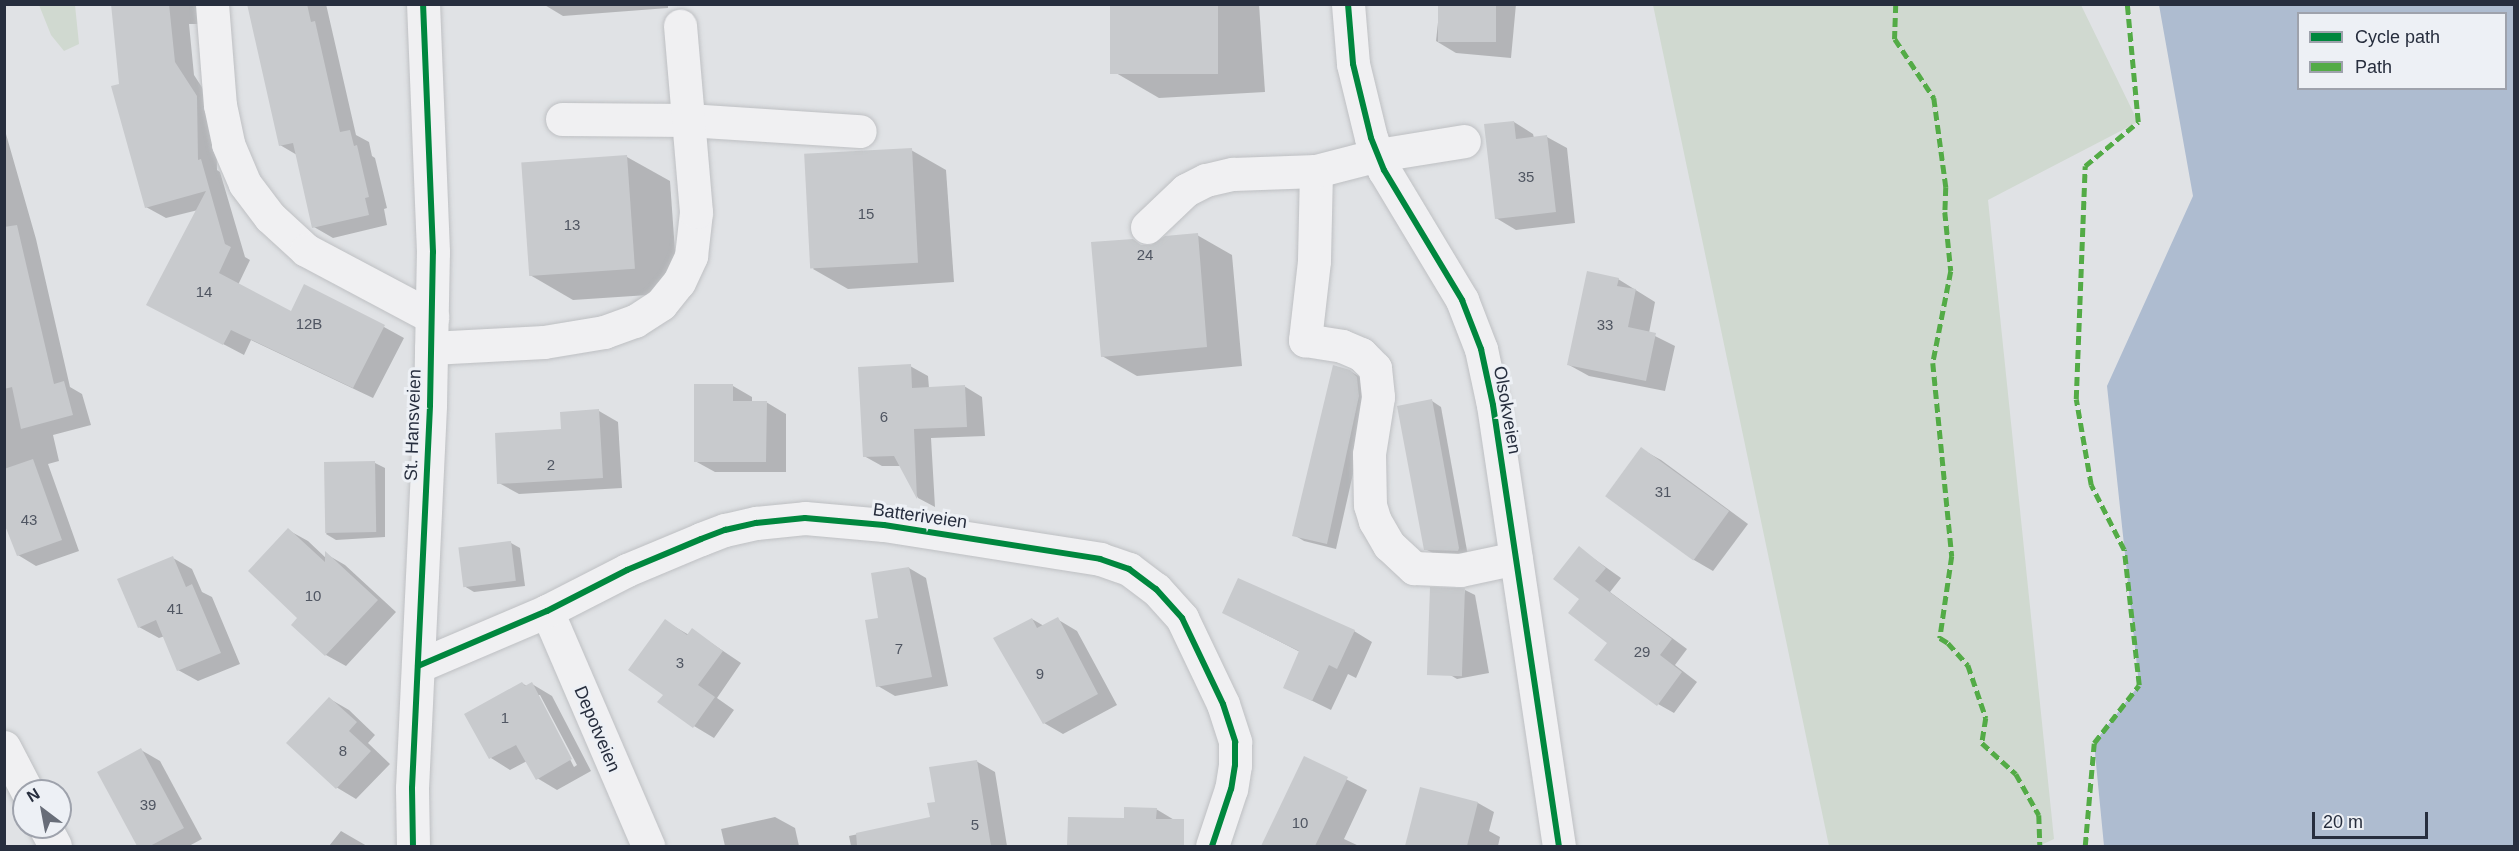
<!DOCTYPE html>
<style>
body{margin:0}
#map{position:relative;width:2519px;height:851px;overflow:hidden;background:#e0e2e5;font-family:Helvetica,sans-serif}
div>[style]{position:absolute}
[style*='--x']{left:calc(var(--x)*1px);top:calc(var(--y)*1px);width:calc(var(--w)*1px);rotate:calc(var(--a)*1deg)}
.green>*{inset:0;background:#d0d9d0}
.water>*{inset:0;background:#aebcd0}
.shadow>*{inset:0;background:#0003}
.building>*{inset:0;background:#c8cacd;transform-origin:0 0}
.roads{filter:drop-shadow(0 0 2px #bec0c3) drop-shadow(0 0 2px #bec0c3)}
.minor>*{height:33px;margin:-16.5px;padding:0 16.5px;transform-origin:16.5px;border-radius:16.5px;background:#f0f0f2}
.quiet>*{height:4.5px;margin-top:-2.25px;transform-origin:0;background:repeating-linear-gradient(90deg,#53ab46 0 9px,transparent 0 13.5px)}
.cycleway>*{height:6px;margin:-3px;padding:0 3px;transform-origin:3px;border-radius:3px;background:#00873e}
span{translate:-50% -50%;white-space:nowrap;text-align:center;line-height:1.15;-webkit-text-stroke:6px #edf0f5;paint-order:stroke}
.number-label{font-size:15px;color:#505662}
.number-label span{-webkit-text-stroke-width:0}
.street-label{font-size:18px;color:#272e3e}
.frame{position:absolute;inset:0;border:6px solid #272e3e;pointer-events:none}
.legend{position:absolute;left:2297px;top:12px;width:210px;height:78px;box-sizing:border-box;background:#edf0f5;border:2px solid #9ea2ac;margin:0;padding:8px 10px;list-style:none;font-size:18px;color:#272e3e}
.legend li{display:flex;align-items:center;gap:12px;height:30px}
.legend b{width:30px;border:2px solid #9ea2ac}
.north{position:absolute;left:12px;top:779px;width:60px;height:60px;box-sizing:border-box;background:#edf0f5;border:2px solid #9ea2ac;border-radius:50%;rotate:328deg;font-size:16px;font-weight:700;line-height:24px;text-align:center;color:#272e3e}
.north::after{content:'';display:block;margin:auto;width:21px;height:27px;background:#686d78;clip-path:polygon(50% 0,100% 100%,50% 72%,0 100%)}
.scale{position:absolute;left:2312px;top:812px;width:116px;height:27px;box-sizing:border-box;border:3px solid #272e3e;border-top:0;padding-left:8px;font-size:18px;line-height:21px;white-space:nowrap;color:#272e3e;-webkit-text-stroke:4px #edf0f5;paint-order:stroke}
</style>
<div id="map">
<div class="green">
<i style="clip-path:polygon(39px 5px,75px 5px,79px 44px,64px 51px,51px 35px)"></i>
<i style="clip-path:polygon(1653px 5px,2081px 5px,2138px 122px,1988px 200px,2054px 839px,2039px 846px,1829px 846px)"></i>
</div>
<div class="water">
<i style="clip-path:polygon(evenodd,2159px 5px,2514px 5px,2514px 846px,2104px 846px,2094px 743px,2139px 685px,2107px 386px,2193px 196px,2159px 5px,2298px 14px,2506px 14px,2506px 88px,2298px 88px,2298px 14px)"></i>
</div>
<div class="shadow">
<i style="clip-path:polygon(113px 4px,208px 4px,198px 24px,189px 24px,194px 75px,216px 109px,217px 170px,220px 172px,245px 257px,250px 260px,238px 285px,291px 313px,384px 327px,404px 338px,373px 398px,251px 340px,244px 355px,168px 315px,198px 210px,166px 218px,146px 207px,120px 85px)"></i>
<i style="clip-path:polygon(248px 4px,326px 4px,356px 135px,369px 142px,372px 156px,375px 158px,387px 208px,384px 209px,387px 225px,333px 238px,314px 227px,297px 155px,280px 145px)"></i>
<i style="clip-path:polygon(543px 4px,668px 4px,668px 8px,563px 16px)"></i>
<i style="clip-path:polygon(1112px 4px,1259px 4px,1265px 92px,1159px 98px,1116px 73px)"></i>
<i style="clip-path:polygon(1440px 4px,1516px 4px,1511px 58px,1456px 53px,1436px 41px)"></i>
<i style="clip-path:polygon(1514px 122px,1533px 134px,1534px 138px,1547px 137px,1567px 148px,1575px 223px,1516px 230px,1496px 218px)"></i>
<i style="clip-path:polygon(4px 127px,36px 239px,70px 387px,82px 394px,91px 425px,53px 435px,59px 461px,48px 464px,79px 551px,36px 566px,18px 555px,4px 522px)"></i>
<i style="clip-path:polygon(911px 150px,946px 170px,954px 282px,848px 289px,813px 269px)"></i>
<i style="clip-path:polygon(627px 157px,670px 181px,678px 293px,573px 300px,530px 275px)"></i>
<i style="clip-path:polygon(1197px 235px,1232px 255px,1242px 366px,1137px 376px,1102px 356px,1143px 246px,1151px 247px)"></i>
<i style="clip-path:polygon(1618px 279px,1655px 302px,1649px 333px,1675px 346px,1665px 391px,1589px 376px,1569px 365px)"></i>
<i style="clip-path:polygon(910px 366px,928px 376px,929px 388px,964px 386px,982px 397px,985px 436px,931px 438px,935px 507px,918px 498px,901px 466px,882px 466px,864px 456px)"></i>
<i style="clip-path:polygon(1350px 371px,1360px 377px,1369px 403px,1336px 549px,1304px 541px,1294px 535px)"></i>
<i style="clip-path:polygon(733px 386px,752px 397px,752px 402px,766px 402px,786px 414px,786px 472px,715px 472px,695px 461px)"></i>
<i style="clip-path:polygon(1432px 401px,1441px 407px,1468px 556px,1435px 554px,1425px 549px)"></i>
<i style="clip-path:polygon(599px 411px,618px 422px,622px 488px,519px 494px,499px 483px)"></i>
<i style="clip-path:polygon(1641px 449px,1661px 460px,1748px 524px,1713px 571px,1694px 560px)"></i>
<i style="clip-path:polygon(375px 463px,385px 468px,385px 537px,336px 540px,326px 534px)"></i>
<i style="clip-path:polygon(288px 530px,308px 541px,327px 559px,326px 554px,345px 565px,396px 612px,346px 666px,326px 655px)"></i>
<i style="clip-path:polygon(511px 543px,520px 548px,525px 586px,474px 592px,464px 586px)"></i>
<i style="clip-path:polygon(1579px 548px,1621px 578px,1610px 592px,1687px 649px,1675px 665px,1697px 682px,1674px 713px,1658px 704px,1609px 642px,1581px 599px)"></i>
<i style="clip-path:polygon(173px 558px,192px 569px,202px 592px,212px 597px,240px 664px,198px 681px,178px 670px,165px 636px,159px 638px,139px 627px)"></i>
<i style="clip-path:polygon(909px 568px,926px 578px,948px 686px,895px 696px,878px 686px,880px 619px)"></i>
<i style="clip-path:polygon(1465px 590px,1475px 595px,1489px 673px,1457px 679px,1447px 673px)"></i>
<i style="clip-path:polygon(1224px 613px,1354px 631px,1372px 642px,1356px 678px,1348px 674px,1331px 710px,1284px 687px,1300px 652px)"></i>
<i style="clip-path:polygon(1032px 619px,1044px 626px,1057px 619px,1077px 631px,1117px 705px,1063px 734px,1044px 723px)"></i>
<i style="clip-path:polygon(665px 621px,689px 635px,692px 630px,741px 663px,717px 698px,734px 710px,714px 738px,694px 726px,665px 695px)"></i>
<i style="clip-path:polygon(evenodd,522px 683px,528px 687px,532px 684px,552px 696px,591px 771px,557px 790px,537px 778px,527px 761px,510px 770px,491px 758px,522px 683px,537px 695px,540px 695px,577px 765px,574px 767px,537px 695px)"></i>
<i style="clip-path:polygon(330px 699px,349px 710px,375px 735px,368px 743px,390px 764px,356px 799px,336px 787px)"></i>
<i style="clip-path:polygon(141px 750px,160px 761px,202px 839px,189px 846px,138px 846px,99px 773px)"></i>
<i style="clip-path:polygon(1305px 758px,1367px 790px,1344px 839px,1359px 846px,1263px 846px)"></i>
<i style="clip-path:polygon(976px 761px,995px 772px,1007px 846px,851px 846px,849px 836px,932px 818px)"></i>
<i style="clip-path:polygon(1421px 789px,1478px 803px,1494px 812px,1489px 831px,1500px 837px,1498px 846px,1407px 846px)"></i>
<i style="clip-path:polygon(1156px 809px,1176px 821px,1175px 846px,1068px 846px,1069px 818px,1125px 819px)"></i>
<i style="clip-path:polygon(775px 817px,795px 828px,799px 846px,725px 846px,721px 829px)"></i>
<i style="clip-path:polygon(341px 831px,360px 842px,367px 846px,329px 846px)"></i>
</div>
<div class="building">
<i style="clip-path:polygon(111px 4px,169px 4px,175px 62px,197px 96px,198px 160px,201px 159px,225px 244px,231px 247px,219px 273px,291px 311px,304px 284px,385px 325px,353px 388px,231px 330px,223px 345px,146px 305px,206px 191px,145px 208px,111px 86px,119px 84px)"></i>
<i style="clip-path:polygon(247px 4px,307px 4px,311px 22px,315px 21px,340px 132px,350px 130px,354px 146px,357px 145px,369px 197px,365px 198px,369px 215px,312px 228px,293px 143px,279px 146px)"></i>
<i style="left:1110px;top:4px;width:108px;height:70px"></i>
<i style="left:1438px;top:4px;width:58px;height:38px"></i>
<i style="clip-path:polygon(1514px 121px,1516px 139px,1547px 135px,1556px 212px,1495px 219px,1484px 124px)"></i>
<i style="left:912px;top:148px;width:115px;height:108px;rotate:87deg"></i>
<i style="left:627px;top:155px;width:114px;height:106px;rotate:86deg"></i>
<i style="clip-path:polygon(17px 225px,54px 384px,64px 381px,73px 415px,21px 429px,12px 387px,4px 389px,4px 227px)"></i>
<i style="clip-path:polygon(1198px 233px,1207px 347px,1101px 357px,1091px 242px,1133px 239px,1141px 245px,1151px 245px,1165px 236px)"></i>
<i style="clip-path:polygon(1587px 271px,1619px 278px,1617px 286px,1636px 289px,1628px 327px,1656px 333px,1646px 381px,1567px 365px)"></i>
<i style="clip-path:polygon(911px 364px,912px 388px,965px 385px,967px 427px,914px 429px,917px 499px,894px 456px,863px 457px,858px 367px)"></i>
<i style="clip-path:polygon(1333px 365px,1350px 370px,1357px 377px,1359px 396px,1327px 544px,1292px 536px)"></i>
<i style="clip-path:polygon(694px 384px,733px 384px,733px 401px,767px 401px,766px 462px,694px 462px)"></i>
<i style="clip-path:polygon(1432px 399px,1459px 548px,1458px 551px,1424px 550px,1397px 406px)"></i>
<i style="clip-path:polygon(599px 409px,603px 478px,497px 484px,495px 433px,561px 429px,560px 412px)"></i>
<i style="left:1641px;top:447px;width:109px;height:61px;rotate:36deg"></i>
<i style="clip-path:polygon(33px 459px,62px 540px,17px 556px,4px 523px,4px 469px)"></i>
<i style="left:375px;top:461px;width:71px;height:51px;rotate:89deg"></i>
<i style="clip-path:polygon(288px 528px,325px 562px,325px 551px,378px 600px,325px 656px,291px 625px,297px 618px,248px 571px)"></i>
<i style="left:511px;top:541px;width:40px;height:53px;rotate:83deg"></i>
<i style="clip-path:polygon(1579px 546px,1606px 568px,1595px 581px,1672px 639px,1660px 655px,1682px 672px,1657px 706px,1594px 660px,1607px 643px,1568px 613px,1579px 599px,1553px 579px)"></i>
<i style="clip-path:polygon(173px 556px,186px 587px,192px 584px,221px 653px,177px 671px,156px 620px,138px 628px,117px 579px)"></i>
<i style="clip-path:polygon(909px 567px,932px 677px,876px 687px,865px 620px,878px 618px,871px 573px)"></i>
<i style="clip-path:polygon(1238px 578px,1355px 630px,1337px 669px,1329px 665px,1312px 701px,1283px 688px,1299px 651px,1222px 613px)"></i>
<i style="left:1430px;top:587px;width:35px;height:88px;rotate:2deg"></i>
<i style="clip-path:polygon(1058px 617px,1098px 694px,1043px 724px,993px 638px,1032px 618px,1037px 628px)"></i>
<i style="clip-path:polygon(665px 619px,687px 635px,692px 628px,723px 651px,698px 685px,715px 697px,693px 728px,657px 702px,663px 695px,628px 670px)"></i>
<i style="clip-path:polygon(522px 682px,525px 686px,532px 682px,572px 759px,536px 780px,516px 745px,489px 759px,464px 714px)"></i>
<i style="clip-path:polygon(329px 697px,357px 722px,349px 731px,371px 751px,336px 789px,286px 743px)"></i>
<i style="clip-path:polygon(141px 748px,184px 828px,150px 846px,137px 846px,97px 772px)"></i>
<i style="clip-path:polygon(1304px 756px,1348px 777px,1315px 846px,1261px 846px)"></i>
<i style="clip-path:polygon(977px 760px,991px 846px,857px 846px,856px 833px,930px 817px,927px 803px,935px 802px,929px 767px)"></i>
<i style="clip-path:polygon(1420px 787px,1478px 802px,1467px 846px,1405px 846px)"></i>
<i style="clip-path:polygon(1124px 807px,1157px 808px,1156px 819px,1184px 819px,1184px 846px,1067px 846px,1068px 817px,1124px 818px)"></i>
</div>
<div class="roads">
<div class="minor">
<i style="--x:212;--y:4;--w:101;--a:85.5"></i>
<i style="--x:220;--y:105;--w:40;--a:78"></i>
<i style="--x:228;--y:144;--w:43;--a:67"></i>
<i style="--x:245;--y:184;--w:41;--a:52.9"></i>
<i style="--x:270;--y:217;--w:49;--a:42.5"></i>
<i style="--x:306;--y:250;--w:143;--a:28"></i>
<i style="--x:1348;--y:4;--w:60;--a:85.2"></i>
<i style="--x:1353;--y:64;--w:76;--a:76.3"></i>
<i style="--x:1371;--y:138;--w:35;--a:68"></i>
<i style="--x:1384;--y:170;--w:152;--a:59"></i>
<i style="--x:1462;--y:300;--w:53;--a:68.8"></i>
<i style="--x:1481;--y:349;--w:57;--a:77.9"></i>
<i style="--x:1493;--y:405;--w:446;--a:81.5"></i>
<i style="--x:562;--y:119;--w:126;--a:0.5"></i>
<i style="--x:688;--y:120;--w:172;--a:3.7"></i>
<i style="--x:1316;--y:171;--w:90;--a:91.3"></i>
<i style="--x:1314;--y:261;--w:80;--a:96.5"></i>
<i style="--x:1305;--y:340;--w:37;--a:9"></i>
<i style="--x:1342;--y:346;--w:21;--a:23"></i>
<i style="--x:1361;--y:354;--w:20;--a:45"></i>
<i style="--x:1375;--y:368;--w:29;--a:84"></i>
<i style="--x:1378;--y:397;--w:58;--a:99"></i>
<i style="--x:1369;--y:454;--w:51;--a:88.9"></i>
<i style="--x:1370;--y:505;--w:17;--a:73"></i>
<i style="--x:1375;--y:521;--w:28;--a:60"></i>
<i style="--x:1389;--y:545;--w:34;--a:43"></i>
<i style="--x:1414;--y:568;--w:46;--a:2.5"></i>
<i style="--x:1460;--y:570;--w:57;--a:-12.1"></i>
<i style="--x:1147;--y:227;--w:54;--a:-43.5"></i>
<i style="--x:1186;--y:190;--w:22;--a:-27"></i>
<i style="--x:1206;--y:180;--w:28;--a:-13"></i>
<i style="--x:1233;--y:174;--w:83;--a:-2.1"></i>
<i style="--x:1316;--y:171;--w:64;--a:-14.5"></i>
<i style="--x:1378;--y:155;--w:87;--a:-9.2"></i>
<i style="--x:431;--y:348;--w:113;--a:-3"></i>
<i style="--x:544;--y:342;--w:61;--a:-9.5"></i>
<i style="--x:604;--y:332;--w:33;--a:-20"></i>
<i style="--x:635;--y:321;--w:31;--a:-33"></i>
<i style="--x:661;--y:304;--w:28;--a:-51"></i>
<i style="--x:679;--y:282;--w:29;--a:-65"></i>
<i style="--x:691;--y:256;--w:44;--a:-83.5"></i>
<i style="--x:696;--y:212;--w:187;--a:-94.9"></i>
<i style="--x:547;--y:611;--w:256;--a:66.7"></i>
<i style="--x:418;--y:666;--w:140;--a:-23.1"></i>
<i style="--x:547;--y:611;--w:90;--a:-27.1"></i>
<i style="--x:627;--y:570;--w:80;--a:-22.7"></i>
<i style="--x:701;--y:539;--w:26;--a:-21"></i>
<i style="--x:725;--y:530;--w:32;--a:-13"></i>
<i style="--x:756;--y:523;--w:49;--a:-5.8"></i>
<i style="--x:805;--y:518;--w:79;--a:5.1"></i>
<i style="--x:884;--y:525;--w:219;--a:8.9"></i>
<i style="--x:1100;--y:559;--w:31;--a:19"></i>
<i style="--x:1129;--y:569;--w:34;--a:37"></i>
<i style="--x:1156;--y:589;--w:39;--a:48"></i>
<i style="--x:1182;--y:618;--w:95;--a:64.5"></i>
<i style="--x:1223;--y:704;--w:40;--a:72"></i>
<i style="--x:1235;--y:742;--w:23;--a:90"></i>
<i style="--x:1235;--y:765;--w:24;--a:99"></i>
<i style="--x:1231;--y:789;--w:60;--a:108.4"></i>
<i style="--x:4;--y:747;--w:50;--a:62.4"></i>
<i style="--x:45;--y:827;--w:21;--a:62"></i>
<i style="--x:413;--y:846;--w:58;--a:-91"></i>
<i style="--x:412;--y:788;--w:383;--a:-87.3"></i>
<i style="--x:430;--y:405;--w:153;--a:-88.9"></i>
<i style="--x:433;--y:252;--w:248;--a:-92.3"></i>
</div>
</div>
<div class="quiet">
<i style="--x:1896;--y:4;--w:35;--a:92"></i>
<i style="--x:1895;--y:39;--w:71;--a:56.5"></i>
<i style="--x:1934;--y:98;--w:90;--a:82.3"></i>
<i style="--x:1946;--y:187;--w:25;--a:92"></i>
<i style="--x:1945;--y:212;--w:59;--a:84.2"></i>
<i style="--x:1951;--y:271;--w:94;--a:101.1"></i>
<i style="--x:1933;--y:363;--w:194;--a:84.4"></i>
<i style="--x:1952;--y:556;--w:83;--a:98.3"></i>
<i style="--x:1940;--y:638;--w:9;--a:32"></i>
<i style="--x:1948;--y:643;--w:30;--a:48"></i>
<i style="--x:1968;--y:665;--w:56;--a:71.2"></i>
<i style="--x:1986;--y:718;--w:25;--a:99"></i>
<i style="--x:1982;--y:743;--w:46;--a:42.4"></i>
<i style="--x:2016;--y:774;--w:47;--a:60.7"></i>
<i style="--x:2039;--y:815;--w:31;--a:88"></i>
<i style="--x:2085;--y:846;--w:103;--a:-85"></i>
<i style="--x:2094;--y:743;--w:73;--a:-52.2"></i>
<i style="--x:2139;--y:685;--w:136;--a:-96.3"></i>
<i style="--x:2124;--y:550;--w:73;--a:-116.9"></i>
<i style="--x:2091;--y:485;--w:87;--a:-99.9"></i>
<i style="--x:2076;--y:399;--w:233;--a:-87.8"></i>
<i style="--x:2085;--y:166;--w:69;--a:-39.7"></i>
<i style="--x:2138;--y:122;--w:119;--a:-95.3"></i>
</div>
<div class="cycleway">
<i style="--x:1348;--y:4;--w:60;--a:85.2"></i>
<i style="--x:1353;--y:64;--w:76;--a:76.3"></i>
<i style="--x:1371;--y:138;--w:35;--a:68"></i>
<i style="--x:1384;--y:170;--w:152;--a:59"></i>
<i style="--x:1462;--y:300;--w:53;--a:68.8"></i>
<i style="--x:1481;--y:349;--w:57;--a:77.9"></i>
<i style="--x:1493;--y:405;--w:446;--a:81.5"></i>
<i style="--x:418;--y:666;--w:140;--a:-23.1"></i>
<i style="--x:547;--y:611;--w:90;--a:-27.1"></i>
<i style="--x:627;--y:570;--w:80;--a:-22.7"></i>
<i style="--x:701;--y:539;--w:26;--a:-21"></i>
<i style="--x:725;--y:530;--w:32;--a:-13"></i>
<i style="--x:756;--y:523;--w:49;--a:-5.8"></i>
<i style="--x:805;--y:518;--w:79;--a:5.1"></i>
<i style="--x:884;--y:525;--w:219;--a:8.9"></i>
<i style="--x:1100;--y:559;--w:31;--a:19"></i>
<i style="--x:1129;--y:569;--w:34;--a:37"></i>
<i style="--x:1156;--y:589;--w:39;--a:48"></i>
<i style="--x:1182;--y:618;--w:95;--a:64.5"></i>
<i style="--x:1223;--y:704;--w:40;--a:72"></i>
<i style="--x:1235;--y:742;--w:23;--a:90"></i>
<i style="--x:1235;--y:765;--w:24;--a:99"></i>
<i style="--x:1231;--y:789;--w:60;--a:108.4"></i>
<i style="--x:413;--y:846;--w:58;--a:-91"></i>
<i style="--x:412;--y:788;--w:383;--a:-87.3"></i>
<i style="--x:430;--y:405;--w:153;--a:-88.9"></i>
<i style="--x:433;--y:252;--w:248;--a:-92.3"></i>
</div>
<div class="number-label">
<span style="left:1526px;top:177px">35</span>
<span style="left:866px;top:214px">15</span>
<span style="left:572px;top:225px">13</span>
<span style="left:1145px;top:255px">24</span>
<span style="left:204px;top:292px">14</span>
<span style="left:309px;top:324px">12B</span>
<span style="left:1605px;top:325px">33</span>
<span style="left:884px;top:417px">6</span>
<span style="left:551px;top:465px">2</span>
<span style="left:1663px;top:492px">31</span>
<span style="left:29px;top:520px">43</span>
<span style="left:313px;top:596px">10</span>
<span style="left:175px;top:609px">41</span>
<span style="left:899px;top:649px">7</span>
<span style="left:1642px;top:652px">29</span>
<span style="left:680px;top:663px">3</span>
<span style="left:1040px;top:674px">9</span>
<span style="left:505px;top:718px">1</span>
<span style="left:343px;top:751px">8</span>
<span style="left:148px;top:805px">39</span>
<span style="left:1300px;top:823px">10</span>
<span style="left:975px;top:825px">5</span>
</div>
<div class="street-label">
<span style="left:1507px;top:410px;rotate:80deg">Olsokveien</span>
<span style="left:413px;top:425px;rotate:-88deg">St. Hansveien</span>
<span style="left:920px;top:516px;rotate:8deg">Batteriveien</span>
<span style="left:597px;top:729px;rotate:67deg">Depotveien</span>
</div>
<div class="frame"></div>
<ul class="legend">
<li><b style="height:8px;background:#00873e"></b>Cycle path</li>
<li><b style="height:8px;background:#53ab46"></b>Path</li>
</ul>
<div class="north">N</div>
<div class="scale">20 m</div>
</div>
